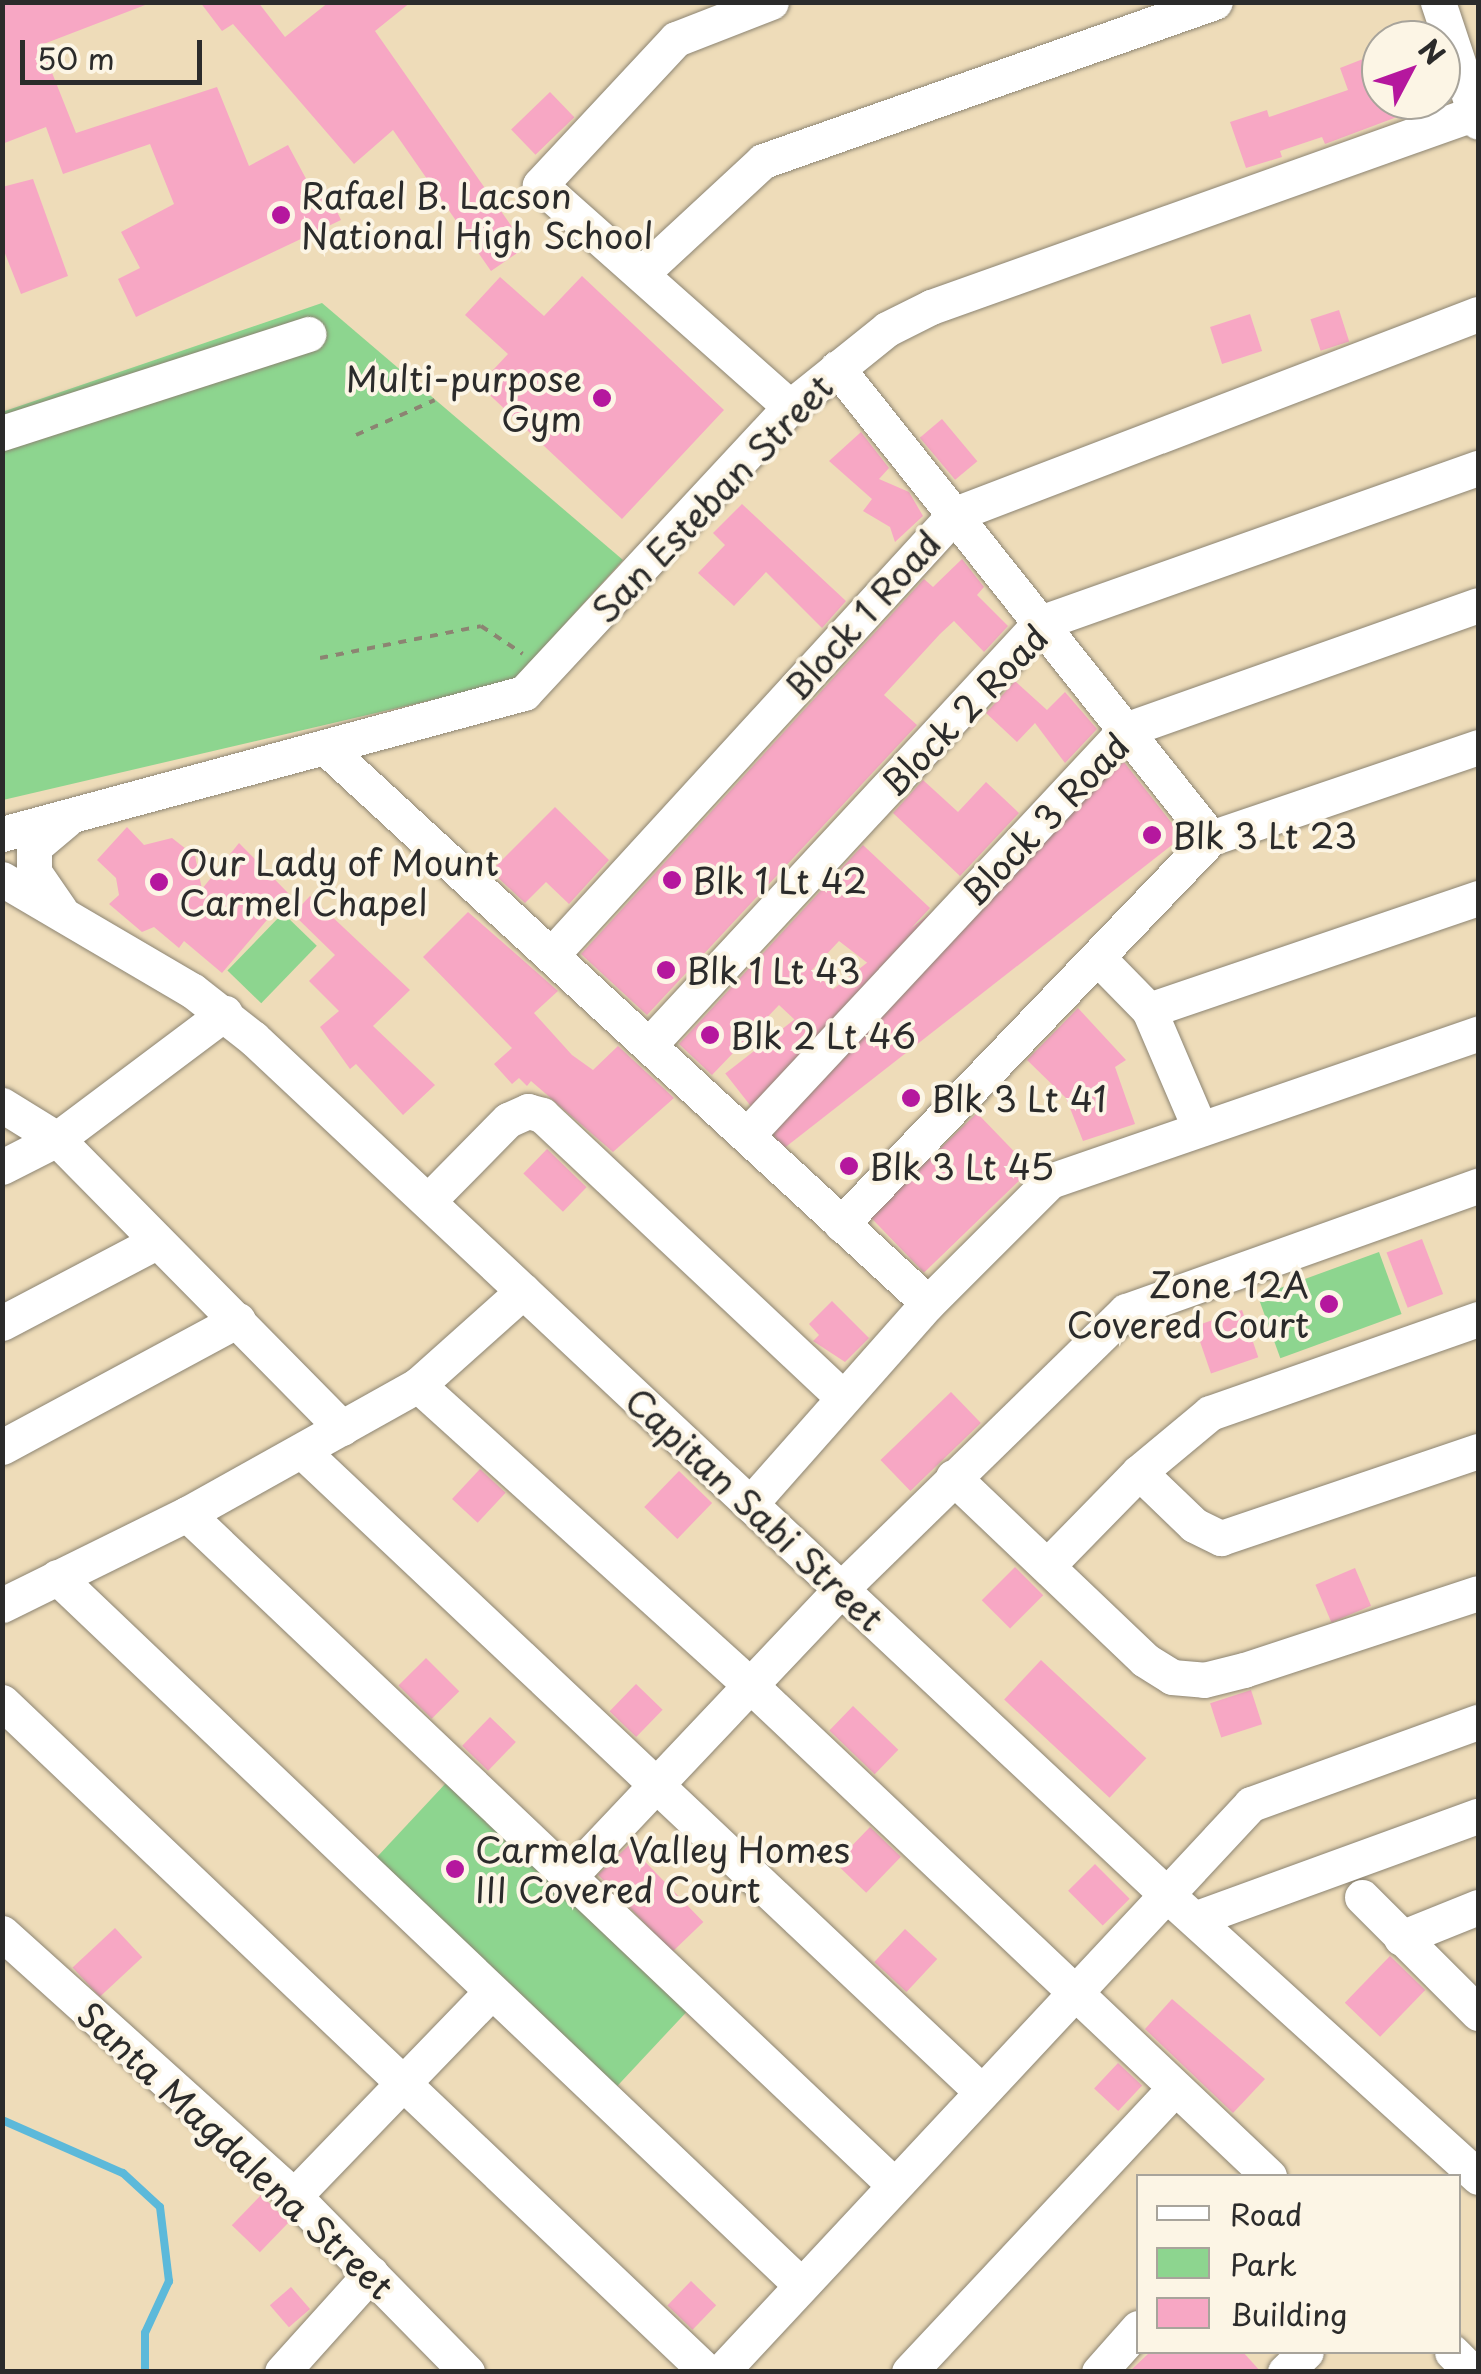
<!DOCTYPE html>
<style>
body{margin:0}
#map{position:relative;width:1481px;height:2374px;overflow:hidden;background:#eedcb9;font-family:"Playpen Sans",sans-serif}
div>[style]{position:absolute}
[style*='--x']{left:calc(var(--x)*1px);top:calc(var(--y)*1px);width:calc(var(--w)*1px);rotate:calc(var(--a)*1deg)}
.green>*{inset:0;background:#8dd58f;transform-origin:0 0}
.stream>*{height:8px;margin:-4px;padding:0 4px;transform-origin:4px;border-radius:4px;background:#5cb9da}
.building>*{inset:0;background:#f7a7c4;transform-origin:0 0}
.path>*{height:4px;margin-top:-2px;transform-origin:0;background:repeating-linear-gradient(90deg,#8c8472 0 8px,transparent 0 16px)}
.roads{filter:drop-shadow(0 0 2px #8c8472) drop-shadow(0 0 2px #8c8472)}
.minor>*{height:35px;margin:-17.5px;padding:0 17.5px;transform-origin:17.5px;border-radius:17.5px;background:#fff}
.dots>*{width:28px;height:28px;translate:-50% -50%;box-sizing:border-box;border:5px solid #fcf5e5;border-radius:50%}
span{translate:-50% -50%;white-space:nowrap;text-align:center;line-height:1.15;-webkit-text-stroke:8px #fcf5e5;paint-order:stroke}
.poi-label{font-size:35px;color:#2b2b2b}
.left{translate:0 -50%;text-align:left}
.right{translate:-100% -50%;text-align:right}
.street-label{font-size:35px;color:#2b2b2b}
.frame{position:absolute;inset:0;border:5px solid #2b2b2b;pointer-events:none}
.legend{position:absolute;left:1136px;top:2174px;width:325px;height:180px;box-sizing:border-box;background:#fcf5e5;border:2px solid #a8a49b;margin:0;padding:12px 18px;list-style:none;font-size:30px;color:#2b2b2b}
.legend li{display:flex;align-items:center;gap:20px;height:50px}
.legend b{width:50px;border:2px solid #a8a49b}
.north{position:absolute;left:1361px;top:20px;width:100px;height:100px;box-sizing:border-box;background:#fcf5e5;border:2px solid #a8a49b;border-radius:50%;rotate:49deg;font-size:28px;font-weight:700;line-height:40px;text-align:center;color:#2b2b2b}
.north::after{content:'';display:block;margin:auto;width:35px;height:45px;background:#b5179e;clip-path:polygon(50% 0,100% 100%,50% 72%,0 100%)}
.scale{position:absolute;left:20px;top:40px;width:182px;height:45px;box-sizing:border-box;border:5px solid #2b2b2b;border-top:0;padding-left:12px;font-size:30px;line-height:35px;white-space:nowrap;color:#2b2b2b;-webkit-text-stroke:8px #fcf5e5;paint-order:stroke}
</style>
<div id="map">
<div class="green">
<i style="clip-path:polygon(322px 303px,623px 560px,513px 681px,3px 800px,2px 412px)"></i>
<i style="left:283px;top:913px;width:47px;height:80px;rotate:44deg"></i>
<i style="left:1379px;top:1252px;width:66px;height:129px;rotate:70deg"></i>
<i style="left:446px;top:1783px;width:332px;height:110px;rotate:43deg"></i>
</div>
<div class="stream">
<i style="--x:2;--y:2120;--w:132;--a:23.7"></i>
<i style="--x:123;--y:2173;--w:50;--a:42.6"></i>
<i style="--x:160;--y:2207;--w:75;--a:83.1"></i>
<i style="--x:169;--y:2281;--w:57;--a:114.8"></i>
<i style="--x:145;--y:2333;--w:39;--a:90"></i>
</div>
<div class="building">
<i style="clip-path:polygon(2px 2px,153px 2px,41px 45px,76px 133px,217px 87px,249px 166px,288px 145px,311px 188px,323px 182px,341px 220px,136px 317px,118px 279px,140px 268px,121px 232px,174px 204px,150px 144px,63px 174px,46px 127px,2px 144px)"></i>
<i style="clip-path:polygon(200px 2px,258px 2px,285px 37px,329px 2px,411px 2px,375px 31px,526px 247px,491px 271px,393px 130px,354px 164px,233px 24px,222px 31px)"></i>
<i style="clip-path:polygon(1381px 52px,1381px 100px,1437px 102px,1325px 144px,1322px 137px,1280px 151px,1282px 157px,1246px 168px,1230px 122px,1267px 110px,1269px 117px,1348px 90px,1340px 68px)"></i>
<i style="left:550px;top:92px;width:35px;height:54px;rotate:46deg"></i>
<i style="clip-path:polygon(33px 179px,68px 276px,21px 294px,2px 246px,2px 187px)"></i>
<i style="clip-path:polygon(582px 276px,724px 410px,622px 519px,479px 385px,508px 354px,465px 315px,500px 277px,544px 316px)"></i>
<i style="left:1339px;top:310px;width:33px;height:30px;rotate:72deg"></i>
<i style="left:1250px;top:314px;width:39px;height:42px;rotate:72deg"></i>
<i style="left:942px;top:419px;width:55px;height:29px;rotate:50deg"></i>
<i style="clip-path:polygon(861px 432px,889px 468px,879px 479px,909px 492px,923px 516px,895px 542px,890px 527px,863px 511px,872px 499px,829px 461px)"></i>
<i style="clip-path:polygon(742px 504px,846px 601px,822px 628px,766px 572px,734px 606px,698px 573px,725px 545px,713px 533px)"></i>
<i style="clip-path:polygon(962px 559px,984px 587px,977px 595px,1008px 626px,984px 652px,954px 621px,940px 634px,884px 695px,917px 725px,647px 1015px,581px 954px,924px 579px,933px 587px)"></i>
<i style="clip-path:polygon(1015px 681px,1047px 710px,1065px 692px,1097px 729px,1065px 763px,1035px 723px,1017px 742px,986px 713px)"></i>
<i style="left:1124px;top:762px;width:95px;height:506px;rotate:52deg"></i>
<i style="clip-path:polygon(923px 780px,958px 812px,986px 782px,1019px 813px,960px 876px,893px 813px)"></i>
<i style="clip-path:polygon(555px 807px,609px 860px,569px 904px,546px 882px,525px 903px,491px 871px)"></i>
<i style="clip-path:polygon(127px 827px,144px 845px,172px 838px,195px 856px,202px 889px,239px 843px,289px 894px,222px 973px,184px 941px,179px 948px,154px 927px,142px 932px,109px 904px,119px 895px,116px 878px,97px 860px)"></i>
<i style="clip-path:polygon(863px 845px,930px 908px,874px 968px,839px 941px,812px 970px,844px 1000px,811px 1035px,779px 1005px,712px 1075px,679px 1044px)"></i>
<i style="clip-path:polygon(310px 896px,410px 990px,373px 1026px,435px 1085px,403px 1115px,356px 1064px,350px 1069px,320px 1027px,339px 1011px,309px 981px,335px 955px,293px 914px)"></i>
<i style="clip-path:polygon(468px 912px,558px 991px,534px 1013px,572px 1055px,593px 1070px,618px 1046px,674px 1098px,613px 1152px,531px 1081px,527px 1086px,519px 1078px,512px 1084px,494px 1064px,512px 1048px,423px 957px)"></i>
<i style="clip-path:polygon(1078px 1008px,1126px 1060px,1115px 1067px,1135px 1124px,1083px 1141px,1066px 1098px,1027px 1060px)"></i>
<i style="left:977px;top:1113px;width:78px;height:149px;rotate:46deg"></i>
<i style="left:547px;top:1149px;width:55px;height:34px;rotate:44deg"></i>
<i style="left:1422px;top:1239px;width:59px;height:38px;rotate:69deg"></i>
<i style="clip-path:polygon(832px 1301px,869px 1338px,845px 1362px,813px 1341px,819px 1335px,809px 1324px)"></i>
<i style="left:1242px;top:1310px;width:50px;height:50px;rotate:71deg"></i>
<i style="left:951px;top:1392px;width:43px;height:98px;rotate:46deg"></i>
<i style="left:480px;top:1469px;width:35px;height:41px;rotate:43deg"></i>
<i style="left:679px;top:1471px;width:46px;height:50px;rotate:44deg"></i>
<i style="left:1015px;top:1567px;width:40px;height:47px;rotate:45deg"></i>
<i style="left:1355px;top:1568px;width:41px;height:43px;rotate:67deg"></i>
<i style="left:426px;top:1658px;width:47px;height:39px;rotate:45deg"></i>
<i style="left:1041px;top:1660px;width:144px;height:54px;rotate:43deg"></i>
<i style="left:636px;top:1684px;width:37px;height:38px;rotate:44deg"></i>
<i style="left:1251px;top:1690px;width:36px;height:43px;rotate:72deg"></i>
<i style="left:853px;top:1706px;width:63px;height:34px;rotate:44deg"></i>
<i style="left:490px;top:1717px;width:36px;height:40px;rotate:44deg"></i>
<i style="left:870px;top:1827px;width:43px;height:50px;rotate:44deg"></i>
<i style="left:629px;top:1845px;width:107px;height:43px;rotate:46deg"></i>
<i style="left:1095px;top:1864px;width:49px;height:38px;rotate:45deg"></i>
<i style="left:115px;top:1928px;width:40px;height:58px;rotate:47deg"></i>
<i style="left:905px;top:1929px;width:44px;height:45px;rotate:43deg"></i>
<i style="left:1390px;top:1956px;width:49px;height:65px;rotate:44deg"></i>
<i style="clip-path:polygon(1172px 1999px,1265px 2079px,1233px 2113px,1145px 2029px)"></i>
<i style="left:1118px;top:2063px;width:33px;height:35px;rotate:43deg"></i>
<i style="left:261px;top:2195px;width:39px;height:42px;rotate:44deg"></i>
<i style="left:691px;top:2281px;width:35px;height:34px;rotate:44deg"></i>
<i style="left:291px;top:2287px;width:29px;height:28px;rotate:49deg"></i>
<i style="clip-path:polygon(1150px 2352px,1243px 2352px,1261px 2372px,1129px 2372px)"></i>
</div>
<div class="path">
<i style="--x:356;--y:435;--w:86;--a:-23.9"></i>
<i style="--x:320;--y:658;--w:164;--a:-11.2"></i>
<i style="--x:481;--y:626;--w:50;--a:33.7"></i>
</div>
<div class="roads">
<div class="minor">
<i style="--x:771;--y:2;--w:102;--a:158.7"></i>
<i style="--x:676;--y:39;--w:200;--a:133"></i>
<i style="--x:540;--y:185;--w:334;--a:41.6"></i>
<i style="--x:1438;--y:2;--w:126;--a:71.6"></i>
<i style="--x:643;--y:272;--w:163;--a:-42.8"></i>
<i style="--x:763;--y:161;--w:479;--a:-19.4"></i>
<i style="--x:837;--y:368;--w:601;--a:51.49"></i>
<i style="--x:2;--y:433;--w:322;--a:-17.9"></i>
<i style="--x:327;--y:749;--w:817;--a:42.67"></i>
<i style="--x:2;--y:834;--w:541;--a:-15.12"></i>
<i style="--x:524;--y:693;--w:391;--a:-47.1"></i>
<i style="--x:790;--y:407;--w:124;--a:-38.8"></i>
<i style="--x:887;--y:329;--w:49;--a:-26.6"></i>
<i style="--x:931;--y:307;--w:581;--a:-19.62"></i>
<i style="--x:2;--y:879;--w:221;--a:30.4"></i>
<i style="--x:193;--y:991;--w:76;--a:38.1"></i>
<i style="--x:253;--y:1038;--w:1250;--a:43.15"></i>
<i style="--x:1165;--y:1893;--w:423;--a:42.2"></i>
<i style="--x:60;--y:910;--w:46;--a:-124.4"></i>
<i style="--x:34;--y:872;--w:25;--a:-90"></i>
<i style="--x:34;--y:847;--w:42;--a:-40.2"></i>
<i style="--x:554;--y:952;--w:594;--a:-47.53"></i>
<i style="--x:955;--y:514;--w:560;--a:-20.93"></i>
<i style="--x:1099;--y:959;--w:71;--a:45.6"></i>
<i style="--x:1149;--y:1010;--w:129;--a:66.8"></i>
<i style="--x:1149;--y:1010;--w:348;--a:-18.8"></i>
<i style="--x:649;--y:1045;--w:575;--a:-47.18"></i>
<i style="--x:1040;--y:623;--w:465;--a:-19.5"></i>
<i style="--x:2;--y:1105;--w:65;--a:31.7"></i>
<i style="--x:57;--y:1139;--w:406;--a:45.4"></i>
<i style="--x:747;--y:1135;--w:554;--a:-46.97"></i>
<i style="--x:1125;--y:730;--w:374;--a:-19.5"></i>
<i style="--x:2;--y:1167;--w:62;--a:-27"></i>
<i style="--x:57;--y:1139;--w:210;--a:-36.9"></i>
<i style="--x:428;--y:1201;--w:114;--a:-45.4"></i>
<i style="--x:508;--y:1120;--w:22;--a:-24"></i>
<i style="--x:528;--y:1111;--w:15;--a:16"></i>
<i style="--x:542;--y:1115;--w:413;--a:43.2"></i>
<i style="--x:841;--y:1224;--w:535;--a:-46.21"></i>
<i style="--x:1211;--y:838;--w:282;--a:-18.8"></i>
<i style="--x:2;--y:1323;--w:174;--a:-27.7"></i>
<i style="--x:418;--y:1385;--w:446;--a:42.1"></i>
<i style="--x:749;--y:1684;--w:716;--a:43.42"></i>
<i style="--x:2;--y:1447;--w:268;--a:-28.3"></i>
<i style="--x:302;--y:1451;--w:933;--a:43.31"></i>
<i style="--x:1139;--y:1472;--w:76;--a:43.9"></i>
<i style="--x:1194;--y:1525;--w:30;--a:26"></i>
<i style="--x:1221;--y:1538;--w:271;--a:-18.7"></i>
<i style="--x:953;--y:1477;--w:265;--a:43.6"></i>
<i style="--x:1145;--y:1660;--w:32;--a:32"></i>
<i style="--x:1172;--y:1677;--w:32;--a:5"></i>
<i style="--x:1204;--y:1680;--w:41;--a:-14"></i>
<i style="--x:1244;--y:1670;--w:246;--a:-18.2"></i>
<i style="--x:750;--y:1504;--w:268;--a:-48.5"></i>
<i style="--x:928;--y:1303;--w:173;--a:-45"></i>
<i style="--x:1050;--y:1181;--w:453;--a:-19"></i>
<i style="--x:187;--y:1514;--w:975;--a:43.5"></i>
<i style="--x:1048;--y:1565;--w:130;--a:-45.6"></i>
<i style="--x:1139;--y:1472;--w:92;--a:-39.7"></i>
<i style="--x:1210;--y:1413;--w:284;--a:-19.3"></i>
<i style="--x:57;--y:1577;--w:1027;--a:43.58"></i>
<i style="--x:2;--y:1605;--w:206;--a:-26.2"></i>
<i style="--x:187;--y:1514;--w:265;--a:-29.2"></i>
<i style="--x:418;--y:1385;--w:141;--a:-41.8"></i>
<i style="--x:2;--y:1702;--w:973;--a:43.54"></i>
<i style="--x:566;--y:1880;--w:400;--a:-46.6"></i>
<i style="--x:841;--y:1589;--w:398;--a:-44.3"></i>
<i style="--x:1126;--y:1311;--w:374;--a:-19.6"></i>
<i style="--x:1362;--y:1897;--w:164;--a:45"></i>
<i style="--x:1197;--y:1918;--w:299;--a:-20"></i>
<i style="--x:2;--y:1933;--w:393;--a:42"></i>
<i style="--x:294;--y:2196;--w:247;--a:45.5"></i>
<i style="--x:1401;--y:1938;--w:83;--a:-21.9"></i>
<i style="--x:294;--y:2196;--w:281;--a:-46"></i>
<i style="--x:1452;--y:2352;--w:28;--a:45"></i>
<i style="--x:282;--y:2372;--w:133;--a:-48"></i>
<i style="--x:721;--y:2372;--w:777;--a:-46.98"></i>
<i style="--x:1251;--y:1804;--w:241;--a:-19.9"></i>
<i style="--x:909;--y:2372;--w:388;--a:-46.9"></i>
<i style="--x:1099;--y:2372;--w:59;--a:-48.4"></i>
<i style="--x:1285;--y:2372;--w:29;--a:-44"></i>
</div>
</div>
<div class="dots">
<i style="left:281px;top:215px;background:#b5179e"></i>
<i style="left:602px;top:398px;background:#b5179e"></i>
<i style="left:1152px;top:835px;background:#b5179e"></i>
<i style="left:672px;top:880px;background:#b5179e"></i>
<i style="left:159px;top:882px;background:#b5179e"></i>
<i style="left:666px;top:970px;background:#b5179e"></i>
<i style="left:710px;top:1035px;background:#b5179e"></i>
<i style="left:911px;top:1098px;background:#b5179e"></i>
<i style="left:849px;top:1166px;background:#b5179e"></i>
<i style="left:1329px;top:1304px;background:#b5179e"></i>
<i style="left:455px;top:1869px;background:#b5179e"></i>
</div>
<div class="poi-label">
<span class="left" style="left:301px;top:215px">Rafael B. Lacson<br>National High School</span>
<span class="right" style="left:582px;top:398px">Multi-purpose<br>Gym</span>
<span class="left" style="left:1172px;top:835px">Blk 3 Lt 23</span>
<span class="left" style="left:179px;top:882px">Our Lady of Mount<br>Carmel Chapel</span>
<span class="left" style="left:692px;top:880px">Blk 1 Lt 42</span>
<span class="left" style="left:686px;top:970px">Blk 1 Lt 43</span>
<span class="left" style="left:730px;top:1035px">Blk 2 Lt 46</span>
<span class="left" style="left:931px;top:1098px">Blk 3 Lt 41</span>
<span class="left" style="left:869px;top:1166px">Blk 3 Lt 45</span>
<span class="right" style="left:1309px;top:1304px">Zone 12A<br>Covered Court</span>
<span class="left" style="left:475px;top:1869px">Carmela Valley Homes<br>III Covered Court</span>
</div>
<div class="street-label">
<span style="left:712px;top:498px;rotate:-46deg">San Esteban Street</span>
<span style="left:862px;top:615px;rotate:-48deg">Block 1 Road</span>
<span style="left:964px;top:710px;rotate:-46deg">Block 2 Road</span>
<span style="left:1045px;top:819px;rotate:-46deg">Block 3 Road</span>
<span style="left:755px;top:1509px;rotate:43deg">Capitan Sabi Street</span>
<span style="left:236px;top:2150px;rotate:43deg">Santa Magdalena Street</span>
</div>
<div class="frame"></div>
<ul class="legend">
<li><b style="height:12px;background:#fff"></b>Road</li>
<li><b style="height:28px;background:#8dd58f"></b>Park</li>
<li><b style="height:28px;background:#f7a7c4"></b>Building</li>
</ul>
<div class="north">N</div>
<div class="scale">50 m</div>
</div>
